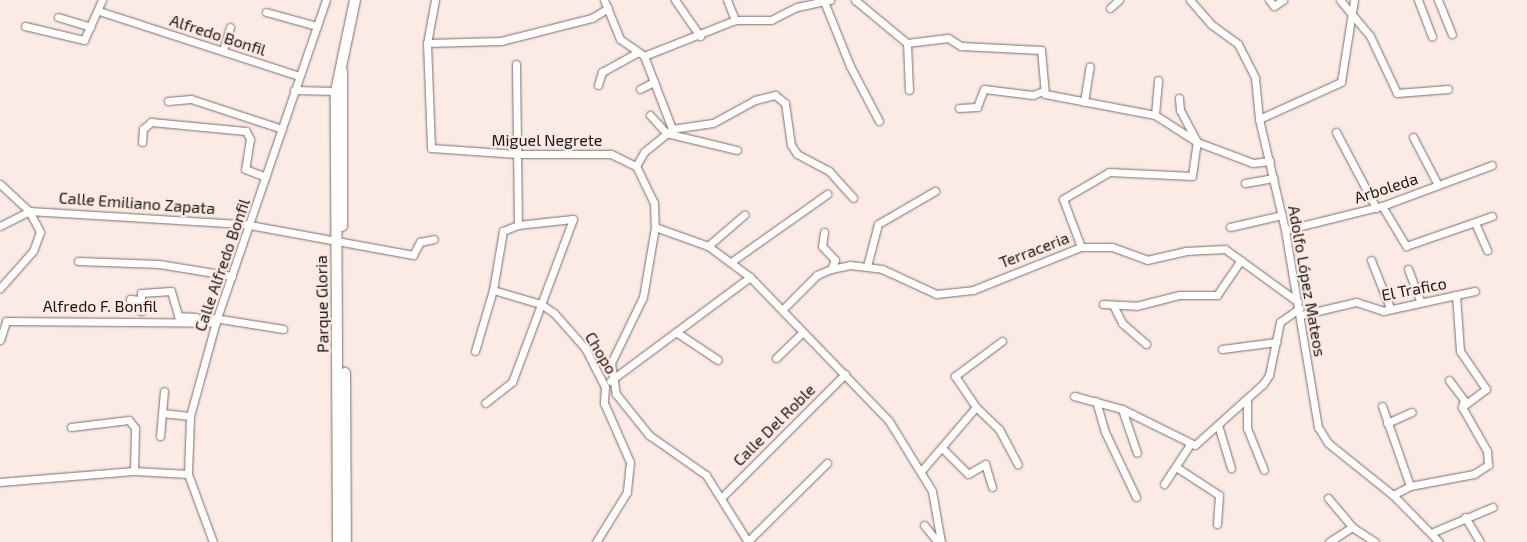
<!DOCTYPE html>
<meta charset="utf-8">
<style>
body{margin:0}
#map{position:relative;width:1527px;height:542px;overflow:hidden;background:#fcebe4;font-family:"Exo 2",sans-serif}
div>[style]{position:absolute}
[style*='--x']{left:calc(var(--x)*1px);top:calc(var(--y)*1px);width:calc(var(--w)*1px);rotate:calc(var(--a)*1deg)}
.roads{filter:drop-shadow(0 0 1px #7f6c65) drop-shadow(0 0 1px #7f6c65)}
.street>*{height:7px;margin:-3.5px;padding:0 3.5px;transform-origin:3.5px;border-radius:3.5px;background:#fff}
.secondary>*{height:10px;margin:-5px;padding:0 5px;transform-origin:5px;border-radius:5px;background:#fff}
span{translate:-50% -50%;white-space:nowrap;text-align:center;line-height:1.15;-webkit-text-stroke:4.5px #fcebe4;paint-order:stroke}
.street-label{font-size:16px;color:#1c1512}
</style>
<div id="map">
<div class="roads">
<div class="street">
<i style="--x:435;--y:0;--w:44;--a:100.5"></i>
<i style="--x:427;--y:43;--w:105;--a:87.8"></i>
<i style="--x:431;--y:148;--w:86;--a:4"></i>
<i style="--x:517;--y:154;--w:94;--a:0"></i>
<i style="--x:611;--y:154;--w:28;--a:26"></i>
<i style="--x:636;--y:166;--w:41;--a:64.1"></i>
<i style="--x:654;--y:203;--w:24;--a:88"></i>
<i style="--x:655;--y:227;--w:71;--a:99.7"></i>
<i style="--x:643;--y:297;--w:73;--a:115.9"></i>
<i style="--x:611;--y:363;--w:31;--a:81"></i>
<i style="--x:616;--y:394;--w:53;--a:51.2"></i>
<i style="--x:649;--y:435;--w:70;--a:35.1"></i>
<i style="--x:706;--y:475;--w:79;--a:57.9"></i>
<i style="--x:604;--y:0;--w:42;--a:67.7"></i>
<i style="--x:620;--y:39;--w:29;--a:35"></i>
<i style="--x:644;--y:56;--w:78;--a:69"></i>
<i style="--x:675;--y:0;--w:44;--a:55.2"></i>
<i style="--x:727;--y:0;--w:22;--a:68"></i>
<i style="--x:855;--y:0;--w:67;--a:39.6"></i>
<i style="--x:907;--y:43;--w:41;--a:-7"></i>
<i style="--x:948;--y:38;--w:15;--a:32"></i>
<i style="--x:961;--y:46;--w:80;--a:2.9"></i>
<i style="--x:1041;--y:50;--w:44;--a:84.8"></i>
<i style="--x:1045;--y:94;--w:112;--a:10.8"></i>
<i style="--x:1155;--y:115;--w:50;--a:32.7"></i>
<i style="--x:1197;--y:142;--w:60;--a:20.6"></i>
<i style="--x:1253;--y:163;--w:17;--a:-7"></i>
<i style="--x:1190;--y:0;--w:33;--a:49"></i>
<i style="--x:1212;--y:25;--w:32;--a:36"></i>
<i style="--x:1238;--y:44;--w:38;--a:63"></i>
<i style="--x:1255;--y:78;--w:41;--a:84.4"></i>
<i style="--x:1259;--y:119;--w:114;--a:76.8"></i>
<i style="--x:1285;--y:230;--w:200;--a:80.5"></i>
<i style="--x:1318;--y:427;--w:19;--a:58"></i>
<i style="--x:1328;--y:443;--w:83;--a:38.7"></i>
<i style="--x:1393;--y:495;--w:66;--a:45.6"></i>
<i style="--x:1269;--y:0;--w:8;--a:50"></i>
<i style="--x:1274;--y:6;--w:11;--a:-34"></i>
<i style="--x:1340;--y:0;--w:47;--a:50.2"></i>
<i style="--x:1370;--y:36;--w:63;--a:64.7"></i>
<i style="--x:1397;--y:93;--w:51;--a:-4.5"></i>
<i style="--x:1418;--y:0;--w:39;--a:69"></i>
<i style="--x:1438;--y:0;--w:37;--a:68"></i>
<i style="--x:825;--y:4;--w:67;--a:68"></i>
<i style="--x:850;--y:66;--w:62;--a:62.2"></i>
<i style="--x:1110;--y:8;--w:12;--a:-42"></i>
<i style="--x:99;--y:11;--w:210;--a:18"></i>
<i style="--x:266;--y:12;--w:53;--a:15.4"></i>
<i style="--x:58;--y:17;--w:34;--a:17"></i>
<i style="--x:25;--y:26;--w:61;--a:13.3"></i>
<i style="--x:84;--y:40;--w:44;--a:-65.8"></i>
<i style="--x:427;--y:43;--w:74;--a:-1.5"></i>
<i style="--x:501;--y:41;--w:94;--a:-14.2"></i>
<i style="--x:592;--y:18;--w:19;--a:-32"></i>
<i style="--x:907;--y:43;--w:47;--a:87.6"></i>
<i style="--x:223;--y:50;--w:24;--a:-73"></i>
<i style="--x:644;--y:56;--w:98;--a:-21.6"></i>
<i style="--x:735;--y:20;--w:36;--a:0"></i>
<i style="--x:771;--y:20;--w:29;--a:-27"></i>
<i style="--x:797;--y:7;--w:34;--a:-12"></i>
<i style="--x:516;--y:64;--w:161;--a:89.3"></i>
<i style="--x:598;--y:85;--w:14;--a:-73"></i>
<i style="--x:602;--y:72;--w:39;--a:-29"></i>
<i style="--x:640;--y:89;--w:16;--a:-27"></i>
<i style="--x:294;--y:90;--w:42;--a:1.4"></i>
<i style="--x:168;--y:101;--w:23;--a:-5"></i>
<i style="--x:191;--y:99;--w:96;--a:18.2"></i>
<i style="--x:1084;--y:102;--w:36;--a:-81"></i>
<i style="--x:959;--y:108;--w:18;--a:-3"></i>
<i style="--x:977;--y:107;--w:19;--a:-69"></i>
<i style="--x:984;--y:89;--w:49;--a:7"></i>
<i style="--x:1033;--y:95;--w:11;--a:-22"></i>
<i style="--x:650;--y:115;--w:24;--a:48"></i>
<i style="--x:666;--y:133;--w:73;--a:13.5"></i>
<i style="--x:1155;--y:115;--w:35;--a:-85"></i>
<i style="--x:1259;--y:119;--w:90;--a:-24.3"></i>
<i style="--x:1341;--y:82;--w:83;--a:-81"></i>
<i style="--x:1336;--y:132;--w:86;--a:62.2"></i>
<i style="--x:1413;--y:137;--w:54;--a:62.5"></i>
<i style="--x:142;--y:142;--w:13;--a:-86"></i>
<i style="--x:143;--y:129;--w:11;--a:-41"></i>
<i style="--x:151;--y:122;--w:95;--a:5.4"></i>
<i style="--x:246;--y:131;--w:9;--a:63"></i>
<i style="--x:250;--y:139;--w:30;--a:99"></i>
<i style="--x:245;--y:169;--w:22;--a:21"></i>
<i style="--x:636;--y:166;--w:16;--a:-60"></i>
<i style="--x:644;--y:152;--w:36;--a:-39"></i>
<i style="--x:672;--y:129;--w:41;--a:-8.3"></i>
<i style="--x:713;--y:123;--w:48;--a:-28.7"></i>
<i style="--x:755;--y:100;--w:21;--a:-14"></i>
<i style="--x:775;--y:95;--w:13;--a:39"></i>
<i style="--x:785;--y:103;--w:42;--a:81.9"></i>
<i style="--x:791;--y:145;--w:11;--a:56"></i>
<i style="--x:797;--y:154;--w:36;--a:28"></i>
<i style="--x:829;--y:171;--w:36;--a:48"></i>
<i style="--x:1245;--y:183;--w:29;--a:-10"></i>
<i style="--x:0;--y:184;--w:40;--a:43"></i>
<i style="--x:29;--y:211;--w:24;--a:62"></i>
<i style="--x:40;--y:232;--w:20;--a:110"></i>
<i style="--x:33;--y:251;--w:50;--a:131.7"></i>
<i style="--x:1382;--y:206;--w:47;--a:59"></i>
<i style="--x:1406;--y:246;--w:91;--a:-19.2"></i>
<i style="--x:1475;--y:223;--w:30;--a:66"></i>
<i style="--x:0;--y:226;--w:33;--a:-27"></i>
<i style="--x:29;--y:211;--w:215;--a:3.5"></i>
<i style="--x:244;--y:224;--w:172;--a:10.4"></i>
<i style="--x:413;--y:255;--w:15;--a:-62"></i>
<i style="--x:420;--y:242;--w:14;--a:-12"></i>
<i style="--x:655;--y:227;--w:56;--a:19.7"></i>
<i style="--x:708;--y:246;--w:52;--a:36.4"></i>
<i style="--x:750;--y:277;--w:200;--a:46"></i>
<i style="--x:889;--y:421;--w:82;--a:58.4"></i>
<i style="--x:932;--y:491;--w:52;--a:80"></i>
<i style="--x:1230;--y:227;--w:53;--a:-13"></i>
<i style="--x:1285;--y:230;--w:100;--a:-13.9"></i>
<i style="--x:1382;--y:206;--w:117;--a:-20.4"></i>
<i style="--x:824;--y:232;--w:14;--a:98"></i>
<i style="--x:822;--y:246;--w:19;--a:47"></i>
<i style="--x:835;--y:260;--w:10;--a:114"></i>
<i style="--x:708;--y:246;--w:48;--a:-40.7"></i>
<i style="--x:1081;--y:247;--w:51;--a:-110.6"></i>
<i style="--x:1063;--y:199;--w:53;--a:-30.4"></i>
<i style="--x:1109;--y:172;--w:83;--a:2.8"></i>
<i style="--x:1192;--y:176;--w:34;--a:-82"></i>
<i style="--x:1197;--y:142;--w:36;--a:-118"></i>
<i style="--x:1180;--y:110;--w:12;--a:-95"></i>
<i style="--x:1371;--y:260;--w:52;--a:68.4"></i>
<i style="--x:78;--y:261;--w:81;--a:2.1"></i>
<i style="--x:159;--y:264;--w:74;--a:9.3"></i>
<i style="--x:731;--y:262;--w:118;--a:-35.3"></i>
<i style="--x:867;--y:266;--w:43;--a:-75.3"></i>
<i style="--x:878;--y:224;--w:66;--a:-30.1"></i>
<i style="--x:1408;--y:269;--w:34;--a:69"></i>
<i style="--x:493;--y:290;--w:50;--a:16.3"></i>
<i style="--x:541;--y:304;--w:16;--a:35"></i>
<i style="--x:554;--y:313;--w:47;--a:48.5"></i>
<i style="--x:585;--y:348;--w:44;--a:62.9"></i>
<i style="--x:605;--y:387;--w:16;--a:94"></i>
<i style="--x:604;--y:403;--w:64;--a:66.2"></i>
<i style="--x:630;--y:462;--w:30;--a:96"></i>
<i style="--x:627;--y:492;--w:59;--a:121.8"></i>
<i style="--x:1456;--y:295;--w:56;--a:85.9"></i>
<i style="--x:1460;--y:351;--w:46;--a:55.6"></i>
<i style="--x:1486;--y:389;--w:30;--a:143"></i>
<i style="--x:130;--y:299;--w:11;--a:5"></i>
<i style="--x:1103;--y:304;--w:33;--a:3"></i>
<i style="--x:1136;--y:306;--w:44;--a:-14.3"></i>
<i style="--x:1179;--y:295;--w:38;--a:0"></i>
<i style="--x:1217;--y:295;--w:42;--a:-55.6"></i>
<i style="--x:1114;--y:307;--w:18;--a:63"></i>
<i style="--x:1122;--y:323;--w:32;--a:41"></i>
<i style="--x:783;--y:309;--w:48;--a:-45"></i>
<i style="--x:817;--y:275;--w:15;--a:-23"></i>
<i style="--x:831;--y:269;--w:19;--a:-12"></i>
<i style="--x:850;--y:265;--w:32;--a:7"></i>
<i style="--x:882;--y:269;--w:60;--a:24.8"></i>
<i style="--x:936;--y:294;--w:37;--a:-6"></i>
<i style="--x:973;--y:290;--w:116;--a:-21.7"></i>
<i style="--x:1081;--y:247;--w:31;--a:0"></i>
<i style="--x:1112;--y:247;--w:37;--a:20"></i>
<i style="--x:1147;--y:260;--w:39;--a:-13"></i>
<i style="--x:1185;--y:251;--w:40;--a:-2.9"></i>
<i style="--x:1225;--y:249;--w:90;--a:36"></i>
<i style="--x:141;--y:311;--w:18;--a:-90"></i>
<i style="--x:141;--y:293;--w:30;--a:-4"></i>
<i style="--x:171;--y:291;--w:26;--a:74"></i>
<i style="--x:178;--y:316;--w:18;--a:3"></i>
<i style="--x:1301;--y:315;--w:57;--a:-13.3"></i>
<i style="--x:1356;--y:302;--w:28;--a:18"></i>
<i style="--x:1383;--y:311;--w:94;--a:-12.3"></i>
<i style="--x:214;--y:318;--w:70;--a:9.1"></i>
<i style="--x:676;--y:332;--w:50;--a:33.7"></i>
<i style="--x:0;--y:340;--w:20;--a:-72"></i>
<i style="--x:6;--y:321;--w:210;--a:0.5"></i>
<i style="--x:1002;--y:341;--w:59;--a:143.3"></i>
<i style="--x:955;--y:376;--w:37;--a:56"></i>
<i style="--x:976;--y:407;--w:32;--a:44"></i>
<i style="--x:999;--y:429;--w:40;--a:62"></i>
<i style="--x:1222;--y:349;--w:55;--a:-7.3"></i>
<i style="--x:475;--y:351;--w:64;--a:-73.6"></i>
<i style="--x:493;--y:290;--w:60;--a:-80.4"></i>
<i style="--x:503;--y:231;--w:16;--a:-22"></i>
<i style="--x:518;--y:225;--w:55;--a:-6.2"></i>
<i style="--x:573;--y:219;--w:174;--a:110.5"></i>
<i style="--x:512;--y:382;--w:34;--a:142"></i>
<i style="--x:776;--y:358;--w:37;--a:-44"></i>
<i style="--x:610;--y:381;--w:174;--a:-36.6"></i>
<i style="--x:1074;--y:396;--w:50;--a:15.2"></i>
<i style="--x:1122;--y:409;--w:81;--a:26.3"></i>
<i style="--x:1195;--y:445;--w:91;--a:-41.9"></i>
<i style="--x:1263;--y:384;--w:11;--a:-56"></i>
<i style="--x:1269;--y:375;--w:54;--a:-78.3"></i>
<i style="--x:1280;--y:322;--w:24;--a:-35"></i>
<i style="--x:1247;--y:400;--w:28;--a:90"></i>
<i style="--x:1247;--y:428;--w:45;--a:68"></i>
<i style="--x:1096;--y:401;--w:32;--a:74"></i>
<i style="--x:1105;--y:432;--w:72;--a:64.5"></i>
<i style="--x:1382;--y:406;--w:85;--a:70.7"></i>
<i style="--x:1122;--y:409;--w:46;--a:71.2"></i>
<i style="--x:162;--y:413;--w:28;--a:6"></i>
<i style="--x:1387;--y:423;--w:27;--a:-24"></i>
<i style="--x:1218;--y:425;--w:45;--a:73.2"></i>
<i style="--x:71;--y:427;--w:58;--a:-6.9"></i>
<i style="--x:129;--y:420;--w:10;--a:53"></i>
<i style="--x:135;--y:428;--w:43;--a:91.3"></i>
<i style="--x:160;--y:436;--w:45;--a:-84.9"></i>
<i style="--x:943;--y:449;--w:35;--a:45"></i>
<i style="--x:968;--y:474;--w:20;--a:-30"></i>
<i style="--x:985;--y:464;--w:24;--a:73"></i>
<i style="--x:1176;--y:467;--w:51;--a:33.1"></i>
<i style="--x:1219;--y:495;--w:29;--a:94"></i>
<i style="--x:922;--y:470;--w:83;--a:-49.4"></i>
<i style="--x:0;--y:482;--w:134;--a:-4.7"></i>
<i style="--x:134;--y:471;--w:54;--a:3.2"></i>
<i style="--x:1164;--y:484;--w:45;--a:-56.7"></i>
<i style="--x:1393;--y:495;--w:19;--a:-28"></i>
<i style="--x:1410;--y:486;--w:65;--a:-10.6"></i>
<i style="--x:1474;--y:474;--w:17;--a:-33"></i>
<i style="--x:1488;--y:465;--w:14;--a:-94"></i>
<i style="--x:1487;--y:451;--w:51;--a:-119.6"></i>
<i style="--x:1462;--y:407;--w:7;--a:-74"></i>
<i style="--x:1464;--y:400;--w:25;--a:-127"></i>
<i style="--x:722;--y:497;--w:174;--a:-45"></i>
<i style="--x:1328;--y:498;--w:38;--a:50"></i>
<i style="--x:1352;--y:527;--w:27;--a:33"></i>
<i style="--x:1465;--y:517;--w:29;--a:59"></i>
<i style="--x:924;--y:525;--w:22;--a:51"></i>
<i style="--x:1431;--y:533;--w:67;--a:-22.8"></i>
<i style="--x:748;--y:541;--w:111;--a:-44.6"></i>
<i style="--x:213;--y:542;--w:72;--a:-110.2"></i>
<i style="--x:188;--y:474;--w:58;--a:-88"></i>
<i style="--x:190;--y:416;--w:102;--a:-74.6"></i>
<i style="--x:217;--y:318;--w:336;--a:-71.1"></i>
<i style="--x:1329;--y:542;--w:27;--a:-33"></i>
</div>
<div class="secondary">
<i style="--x:342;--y:71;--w:155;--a:90"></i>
<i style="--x:345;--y:373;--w:169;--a:89.7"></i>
<i style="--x:338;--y:542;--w:451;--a:-90.3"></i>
<i style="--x:336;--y:91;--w:93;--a:-78.2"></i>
</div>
</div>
<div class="street-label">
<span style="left:218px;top:35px;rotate:18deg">Alfredo Bonfil</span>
<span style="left:547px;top:140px">Miguel Negrete</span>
<span style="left:1386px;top:188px;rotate:-18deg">Arboleda</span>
<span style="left:137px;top:203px;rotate:4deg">Calle Emiliano Zapata</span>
<span style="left:1034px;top:250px;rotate:-21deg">Terraceria</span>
<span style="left:222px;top:265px;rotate:-71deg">Calle Alfredo Bonfil</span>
<span style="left:1307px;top:281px;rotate:80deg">Adolfo López Mateos</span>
<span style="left:1414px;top:289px;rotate:-11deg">El Trafico</span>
<span style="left:322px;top:304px;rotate:-91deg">Parque Gloria</span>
<span style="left:100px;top:306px">Alfredo F. Bonfil</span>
<span style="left:601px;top:353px;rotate:59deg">Chopo</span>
<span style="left:774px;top:425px;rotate:-45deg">Calle Del Roble</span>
</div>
</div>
